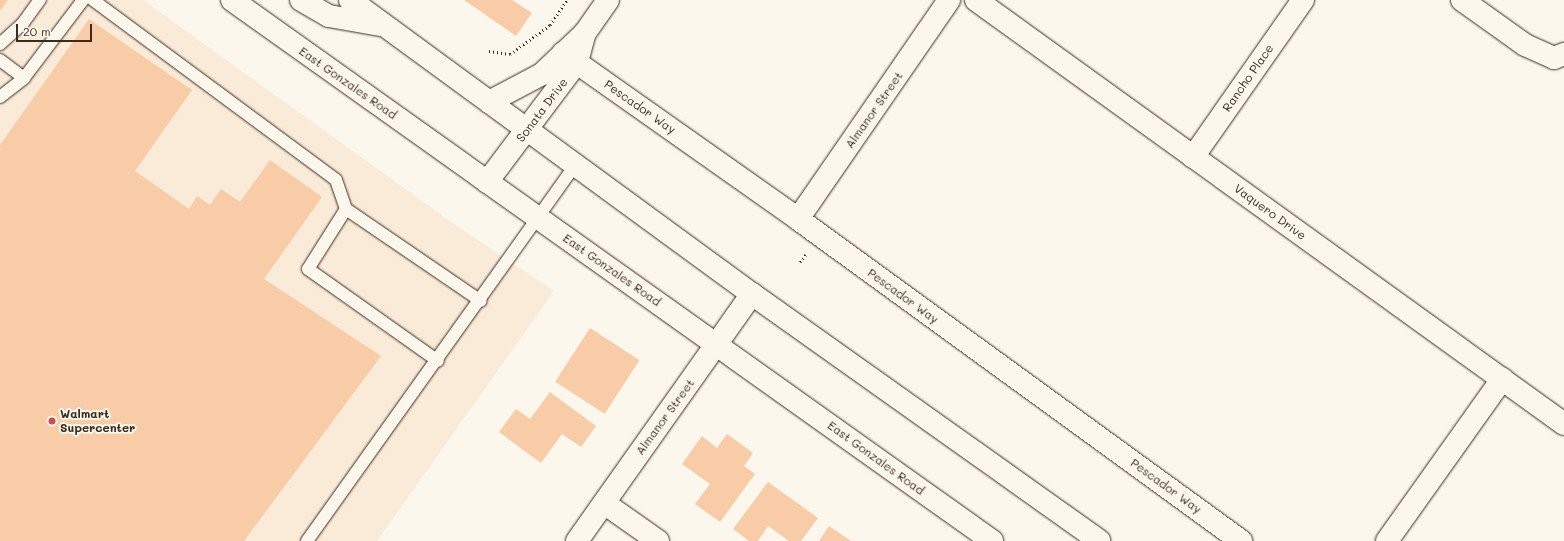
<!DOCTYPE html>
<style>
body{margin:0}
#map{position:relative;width:1564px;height:541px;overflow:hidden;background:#fbf7ec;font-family:Mali,sans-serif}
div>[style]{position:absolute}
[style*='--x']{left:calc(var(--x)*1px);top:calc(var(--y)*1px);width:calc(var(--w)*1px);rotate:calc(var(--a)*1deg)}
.built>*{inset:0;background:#faead8}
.building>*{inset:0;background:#f9cca8;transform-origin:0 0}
.path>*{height:2.5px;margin-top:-1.25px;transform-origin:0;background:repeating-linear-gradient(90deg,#3b2a1e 0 1px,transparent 0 4px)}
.roads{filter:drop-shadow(0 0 1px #3b2a1e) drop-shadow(0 0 1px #3b2a1e)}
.lane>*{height:12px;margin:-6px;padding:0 6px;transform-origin:6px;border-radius:6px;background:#fbf7ec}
.street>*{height:22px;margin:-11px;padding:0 11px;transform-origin:11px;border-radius:11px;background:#fbf7ec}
.secondary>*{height:22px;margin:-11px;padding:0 11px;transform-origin:11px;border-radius:11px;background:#fbf7ec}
.dots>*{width:11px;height:11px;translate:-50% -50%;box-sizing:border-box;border:2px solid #fbf7ec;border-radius:50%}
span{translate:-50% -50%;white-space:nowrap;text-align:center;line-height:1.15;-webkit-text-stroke:4px #fbf7ec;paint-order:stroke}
.street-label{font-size:12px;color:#3b2a1e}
.poi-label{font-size:12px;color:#3b2a1e;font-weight:700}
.left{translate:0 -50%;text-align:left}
.scale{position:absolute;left:16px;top:24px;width:76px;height:18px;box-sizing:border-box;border:2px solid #3b2a1e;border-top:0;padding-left:5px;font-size:12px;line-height:14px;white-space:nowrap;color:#3b2a1e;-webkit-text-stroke:3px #fbf7ec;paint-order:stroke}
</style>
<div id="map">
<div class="built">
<i style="clip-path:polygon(0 0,143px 0,454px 224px,554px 291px,377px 541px,0 541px)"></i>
</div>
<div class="building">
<i style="clip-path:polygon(0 0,8px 0,0 11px)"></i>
<i style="clip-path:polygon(464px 0,512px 0,532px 13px,516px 36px)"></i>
<i style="clip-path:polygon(89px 19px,192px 90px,135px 171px,189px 209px,197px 196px,210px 205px,221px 189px,240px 202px,270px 160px,322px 197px,264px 279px,381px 356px,244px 541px,0 541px,0 145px)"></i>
<i style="left:590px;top:328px;width:59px;height:64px;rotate:33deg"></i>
<i style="clip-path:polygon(550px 392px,596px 426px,581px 447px,562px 434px,541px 463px,499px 432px,516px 409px,530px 419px)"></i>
<i style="clip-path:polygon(727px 434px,753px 453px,744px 466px,755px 474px,720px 522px,695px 504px,710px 484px,682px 464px,702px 436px,717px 448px)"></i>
<i style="clip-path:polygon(768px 482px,818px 518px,801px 541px,789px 541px,768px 526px,758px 541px,749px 541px,733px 529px)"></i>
<i style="clip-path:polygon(829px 526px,851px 541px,819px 541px)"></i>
</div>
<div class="path">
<i style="--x:489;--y:51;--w:21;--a:8"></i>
<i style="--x:510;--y:54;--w:49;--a:-35.9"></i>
<i style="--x:550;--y:25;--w:30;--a:-56"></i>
<i style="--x:800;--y:262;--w:10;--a:-53"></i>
</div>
<div class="roads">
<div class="lane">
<i style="--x:93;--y:0;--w:302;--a:36.5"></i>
<i style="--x:336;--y:180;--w:31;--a:71"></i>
<i style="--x:346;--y:209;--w:163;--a:34.3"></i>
<i style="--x:0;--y:44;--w:31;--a:-42"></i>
<i style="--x:23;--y:23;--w:29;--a:-54"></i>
<i style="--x:0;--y:60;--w:30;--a:37"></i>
<i style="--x:0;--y:97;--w:31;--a:-38"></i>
<i style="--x:24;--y:78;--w:98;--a:-52.9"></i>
<i style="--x:346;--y:209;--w:71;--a:122.3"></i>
<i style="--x:308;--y:269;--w:159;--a:35.3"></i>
<i style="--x:307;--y:541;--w:462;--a:-54.5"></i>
</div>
<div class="street">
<i style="--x:976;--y:0;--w:725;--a:35.79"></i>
<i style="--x:1462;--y:0;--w:77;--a:35.5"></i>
<i style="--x:1525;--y:45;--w:32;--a:24"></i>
<i style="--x:1554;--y:58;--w:11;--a:-22"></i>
<i style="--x:563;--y:53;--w:288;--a:35.2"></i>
<i style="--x:798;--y:219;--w:548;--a:36.01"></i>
<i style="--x:489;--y:102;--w:60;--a:-27.8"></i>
<i style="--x:542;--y:74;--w:59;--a:-43.6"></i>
<i style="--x:585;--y:33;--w:40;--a:-55.1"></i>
<i style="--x:1193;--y:157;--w:192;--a:-55"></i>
<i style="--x:487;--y:182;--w:150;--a:-53.1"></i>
<i style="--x:577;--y:62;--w:30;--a:-75"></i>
<i style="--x:798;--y:219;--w:266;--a:-55.4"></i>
<i style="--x:604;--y:503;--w:66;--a:35.1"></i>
<i style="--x:577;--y:541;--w:303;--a:-54.7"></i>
<i style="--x:1387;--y:541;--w:199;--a:-54.6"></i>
</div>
<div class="secondary">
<i style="--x:232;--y:0;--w:933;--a:35.44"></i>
<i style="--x:301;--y:0;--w:32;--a:30"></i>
<i style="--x:329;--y:16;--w:52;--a:10"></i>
<i style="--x:350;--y:0;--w:498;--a:36.2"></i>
<i style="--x:752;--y:294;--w:426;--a:35.4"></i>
</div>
</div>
<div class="dots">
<i style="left:52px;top:421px;background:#d1495b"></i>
</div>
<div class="street-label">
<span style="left:1248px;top:78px;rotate:-55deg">Rancho Place</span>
<span style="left:348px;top:83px;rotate:35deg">East Gonzales Road</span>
<span style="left:640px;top:107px;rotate:35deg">Pescador Way</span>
<span style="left:542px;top:110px;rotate:-53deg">Sonata Drive</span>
<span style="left:874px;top:110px;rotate:-55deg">Almanor Street</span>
<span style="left:1270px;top:212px;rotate:36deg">Vaquero Drive</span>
<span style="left:612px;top:270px;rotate:35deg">East Gonzales Road</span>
<span style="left:903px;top:296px;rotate:36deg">Pescador Way</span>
<span style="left:665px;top:417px;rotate:-54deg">Almanor Street</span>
<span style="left:876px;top:458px;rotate:36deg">East Gonzales Road</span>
<span style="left:1166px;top:486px;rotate:36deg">Pescador Way</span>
</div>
<div class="poi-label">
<span class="left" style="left:60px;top:421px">Walmart<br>Supercenter</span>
</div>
<div class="scale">20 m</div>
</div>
